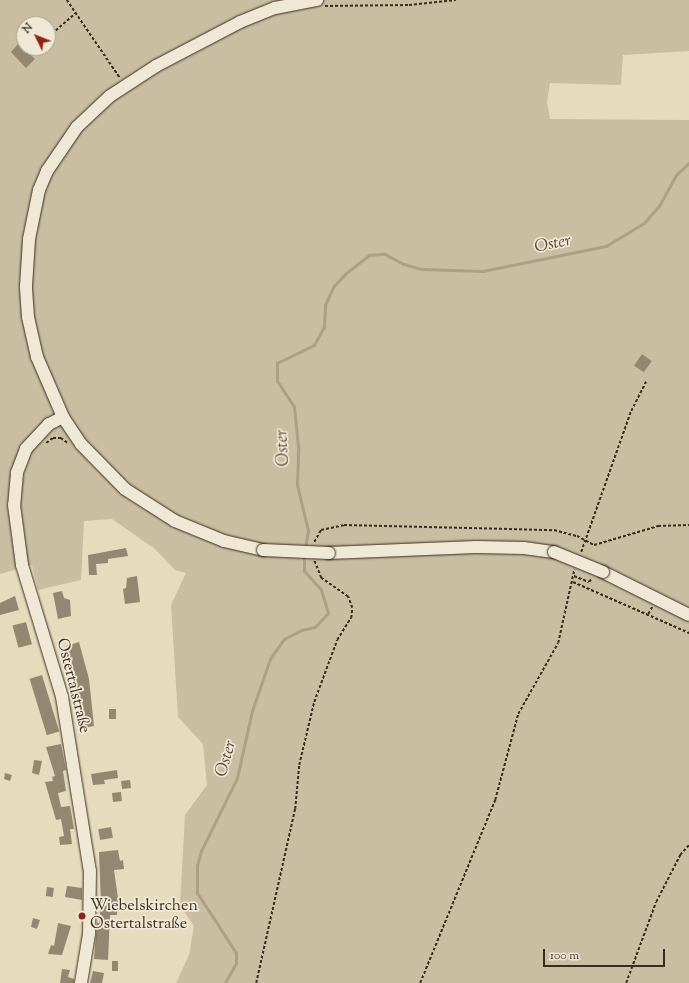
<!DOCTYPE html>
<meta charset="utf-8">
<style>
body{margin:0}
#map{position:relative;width:689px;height:983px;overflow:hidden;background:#e7dbbd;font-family:"Sorts Mill Goudy",serif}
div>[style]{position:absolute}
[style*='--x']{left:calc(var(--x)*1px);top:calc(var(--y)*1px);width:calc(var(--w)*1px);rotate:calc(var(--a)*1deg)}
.green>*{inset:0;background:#c9bda2}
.stream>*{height:2.5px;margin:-1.25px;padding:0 1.25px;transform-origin:1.25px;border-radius:1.25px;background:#aca087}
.building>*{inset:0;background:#938771;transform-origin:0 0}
.path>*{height:1.5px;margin-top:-0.75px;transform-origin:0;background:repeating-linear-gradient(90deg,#392c1e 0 3px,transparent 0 5px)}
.roads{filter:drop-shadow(0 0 1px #392c1e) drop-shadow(0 0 1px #392c1e)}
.secondary>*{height:12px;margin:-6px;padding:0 6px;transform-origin:6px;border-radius:6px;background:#efe8d4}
.bridges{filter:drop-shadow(0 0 1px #392c1e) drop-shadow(0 0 1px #392c1e)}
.secondary-bridge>*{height:12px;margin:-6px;padding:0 6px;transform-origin:6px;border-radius:6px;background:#efe8d4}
.dots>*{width:11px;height:11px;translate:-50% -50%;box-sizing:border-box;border:2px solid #efe8d4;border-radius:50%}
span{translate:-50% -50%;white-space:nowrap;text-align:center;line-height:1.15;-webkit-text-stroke:3.5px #efe8d4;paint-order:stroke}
.street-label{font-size:16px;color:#392c1e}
.poi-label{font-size:16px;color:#392c1e}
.left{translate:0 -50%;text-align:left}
.water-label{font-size:17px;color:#564938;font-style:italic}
.north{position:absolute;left:16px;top:16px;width:40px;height:40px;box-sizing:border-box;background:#efe8d4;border:1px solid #a69d8b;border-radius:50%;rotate:313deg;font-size:11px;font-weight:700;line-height:16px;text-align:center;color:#392c1e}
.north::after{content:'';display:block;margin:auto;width:14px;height:18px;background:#8f2418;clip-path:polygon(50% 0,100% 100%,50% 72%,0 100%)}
.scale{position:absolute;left:543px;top:949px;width:122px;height:18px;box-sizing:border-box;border:2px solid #392c1e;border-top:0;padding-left:5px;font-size:12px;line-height:14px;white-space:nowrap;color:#392c1e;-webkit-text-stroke:3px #efe8d4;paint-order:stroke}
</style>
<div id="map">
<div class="green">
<i style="clip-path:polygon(evenodd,0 0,689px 0,689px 51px,623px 55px,621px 85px,550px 83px,547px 102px,550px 119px,689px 120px,689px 983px,176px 983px,189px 955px,194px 926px,180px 905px,185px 815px,207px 785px,203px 744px,178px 717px,171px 605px,186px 573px,175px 570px,155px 549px,112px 519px,84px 521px,81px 580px,38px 590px,32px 565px,0 574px,0 0,24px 24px,48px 24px,48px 48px,24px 48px,24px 24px)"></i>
</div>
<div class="stream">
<i style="--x:305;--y:548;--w:17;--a:-80"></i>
<i style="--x:308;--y:531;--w:47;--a:-103.4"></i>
<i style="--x:297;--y:485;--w:38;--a:-88"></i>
<i style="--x:298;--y:447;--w:40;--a:-95.7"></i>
<i style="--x:294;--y:407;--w:31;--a:-123"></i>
<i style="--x:277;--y:381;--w:18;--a:-90"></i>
<i style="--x:277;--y:363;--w:41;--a:-25.9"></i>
<i style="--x:314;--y:345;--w:21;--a:-61"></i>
<i style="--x:324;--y:327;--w:22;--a:-87"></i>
<i style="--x:325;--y:305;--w:21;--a:-65"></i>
<i style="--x:334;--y:286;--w:16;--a:-47"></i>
<i style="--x:345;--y:274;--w:31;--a:-38"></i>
<i style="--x:369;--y:255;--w:16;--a:-4"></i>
<i style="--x:385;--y:254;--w:21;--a:28"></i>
<i style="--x:404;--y:264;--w:19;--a:16"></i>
<i style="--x:422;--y:269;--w:61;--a:1.9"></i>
<i style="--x:483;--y:271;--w:126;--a:-11.5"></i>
<i style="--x:606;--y:246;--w:44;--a:-31.2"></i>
<i style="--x:644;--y:223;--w:23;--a:-49"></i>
<i style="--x:659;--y:206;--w:35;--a:-61"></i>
<i style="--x:676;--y:175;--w:18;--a:-43"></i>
<i style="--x:225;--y:983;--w:23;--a:-61"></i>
<i style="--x:236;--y:963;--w:10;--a:-90"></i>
<i style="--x:236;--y:953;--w:72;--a:-123"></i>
<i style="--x:197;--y:893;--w:27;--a:-90"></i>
<i style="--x:197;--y:866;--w:16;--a:-75"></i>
<i style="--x:201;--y:851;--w:81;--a:-63.7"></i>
<i style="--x:237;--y:778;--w:69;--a:-77.4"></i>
<i style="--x:252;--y:711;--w:55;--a:-70.9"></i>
<i style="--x:270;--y:659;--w:24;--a:-55"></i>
<i style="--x:284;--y:639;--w:20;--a:-27"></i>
<i style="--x:302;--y:630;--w:13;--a:-13"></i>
<i style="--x:315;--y:627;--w:19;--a:-47"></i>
<i style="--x:328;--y:613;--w:24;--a:-107"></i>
<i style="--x:321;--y:590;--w:25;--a:-132"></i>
<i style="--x:304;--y:571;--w:16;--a:-90"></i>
</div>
<div class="building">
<i style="clip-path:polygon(18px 44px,35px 59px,26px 68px,11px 52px)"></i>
<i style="left:642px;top:354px;width:12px;height:14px;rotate:35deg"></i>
<i style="clip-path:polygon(126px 548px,128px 556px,108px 559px,108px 563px,96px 564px,97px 575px,89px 575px,88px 555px)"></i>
<i style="clip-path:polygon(137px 576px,140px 602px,125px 604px,123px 589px,126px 588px,127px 578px)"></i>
<i style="clip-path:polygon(62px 591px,64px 598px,70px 600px,71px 616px,58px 619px,53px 593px)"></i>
<i style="clip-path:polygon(15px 596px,19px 610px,0 615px,0 603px)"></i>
<i style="left:26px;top:622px;width:23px;height:14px;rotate:75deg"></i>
<i style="clip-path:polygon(79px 642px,89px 679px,94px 726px,83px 728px,75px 674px,66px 646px)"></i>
<i style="left:42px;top:675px;width:59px;height:13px;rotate:73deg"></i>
<i style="left:109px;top:709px;width:7px;height:10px"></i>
<i style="clip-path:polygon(61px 744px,66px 770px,63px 771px,66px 791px,58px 793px,61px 807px,70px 806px,74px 829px,70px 829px,72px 844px,60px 845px,59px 837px,64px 836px,61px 819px,56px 820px,45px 782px,53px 781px,52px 777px,55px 776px,46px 747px)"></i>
<i style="clip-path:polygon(34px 760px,42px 761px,39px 775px,32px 773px)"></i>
<i style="clip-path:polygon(117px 770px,118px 778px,104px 780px,105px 784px,93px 785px,91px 774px)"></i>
<i style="clip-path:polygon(5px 773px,12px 775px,10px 781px,4px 779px)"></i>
<i style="left:130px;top:780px;width:8px;height:9px;rotate:83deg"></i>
<i style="left:121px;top:792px;width:9px;height:9px;rotate:84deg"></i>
<i style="left:111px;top:827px;width:11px;height:13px;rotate:80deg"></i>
<i style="clip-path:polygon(118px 850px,120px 861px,123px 860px,124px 869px,114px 870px,118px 898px,117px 915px,110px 915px,108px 960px,94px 959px,97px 923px,99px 923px,101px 904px,99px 852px)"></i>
<i style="clip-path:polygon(67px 886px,82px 888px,82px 900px,65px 897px)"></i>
<i style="left:47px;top:887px;width:7px;height:9px;rotate:8deg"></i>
<i style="clip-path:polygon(33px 918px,40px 920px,37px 929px,31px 927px)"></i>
<i style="clip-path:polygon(58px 923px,71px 926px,62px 955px,48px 954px,51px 945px,54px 946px)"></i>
<i style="left:112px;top:961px;width:6px;height:10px"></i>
<i style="clip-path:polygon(62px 969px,70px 970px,68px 977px,74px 979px,74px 983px,60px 983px)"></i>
<i style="clip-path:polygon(93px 971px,104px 973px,102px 983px,90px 983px)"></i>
</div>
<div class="path">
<i style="--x:67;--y:0;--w:94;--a:55.8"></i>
<i style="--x:325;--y:6;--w:84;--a:-0.7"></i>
<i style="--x:409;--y:5;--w:47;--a:-6.1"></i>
<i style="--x:48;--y:37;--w:37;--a:-41"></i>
<i style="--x:46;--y:443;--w:9;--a:-36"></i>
<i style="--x:53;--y:438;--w:8;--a:0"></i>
<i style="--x:61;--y:438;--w:9;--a:36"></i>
<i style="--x:314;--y:542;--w:14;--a:-60"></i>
<i style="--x:321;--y:530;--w:24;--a:-12"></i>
<i style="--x:344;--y:525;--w:210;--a:1.4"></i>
<i style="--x:554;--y:530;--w:24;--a:15"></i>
<i style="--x:577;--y:536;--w:19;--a:28"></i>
<i style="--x:594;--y:545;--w:67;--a:-16.5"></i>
<i style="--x:658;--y:526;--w:31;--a:-2"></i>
<i style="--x:581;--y:552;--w:150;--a:-70.5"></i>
<i style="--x:631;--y:411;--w:33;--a:-63"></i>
<i style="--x:574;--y:576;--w:16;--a:22"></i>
<i style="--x:589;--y:582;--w:5;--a:-53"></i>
<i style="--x:573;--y:582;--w:127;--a:23.7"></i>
<i style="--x:648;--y:614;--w:8;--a:-60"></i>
<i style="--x:256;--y:983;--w:178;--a:-77.4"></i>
<i style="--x:295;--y:809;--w:44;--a:-84.8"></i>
<i style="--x:299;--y:765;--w:65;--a:-76.6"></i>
<i style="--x:314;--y:702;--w:66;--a:-69.6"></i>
<i style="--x:337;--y:640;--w:26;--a:-58"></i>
<i style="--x:351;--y:618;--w:10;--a:-84"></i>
<i style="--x:352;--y:608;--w:12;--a:-110"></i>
<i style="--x:348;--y:597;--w:33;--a:-145"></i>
<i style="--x:321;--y:578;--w:18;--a:-112"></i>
<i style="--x:420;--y:983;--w:198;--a:-67.7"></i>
<i style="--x:495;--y:800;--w:89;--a:-75"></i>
<i style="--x:518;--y:714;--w:81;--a:-60.6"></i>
<i style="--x:558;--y:643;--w:75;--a:-77.6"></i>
<i style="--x:626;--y:983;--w:86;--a:-69.7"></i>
<i style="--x:656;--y:902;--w:53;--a:-62.9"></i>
<i style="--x:680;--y:855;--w:13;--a:-48"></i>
</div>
<div class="roads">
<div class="secondary">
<i style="--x:63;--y:417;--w:16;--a:153"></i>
<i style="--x:49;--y:424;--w:34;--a:133"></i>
<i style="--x:26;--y:449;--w:26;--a:111"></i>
<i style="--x:17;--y:473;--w:32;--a:95"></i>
<i style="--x:14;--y:505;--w:61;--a:82.4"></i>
<i style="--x:22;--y:565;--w:138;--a:73.1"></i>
<i style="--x:62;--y:697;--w:176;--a:80.9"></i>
<i style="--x:90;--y:871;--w:63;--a:90.9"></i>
<i style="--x:89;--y:934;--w:50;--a:99.3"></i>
<i style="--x:263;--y:550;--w:40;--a:-167"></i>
<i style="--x:224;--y:541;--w:53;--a:-157.8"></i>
<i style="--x:175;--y:521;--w:59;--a:-147.4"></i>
<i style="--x:125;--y:489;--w:63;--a:-134.4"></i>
<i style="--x:81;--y:444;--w:32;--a:-124"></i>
<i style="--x:63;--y:417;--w:65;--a:-113.4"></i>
<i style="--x:37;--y:357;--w:41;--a:-102.7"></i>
<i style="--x:28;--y:317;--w:31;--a:-94"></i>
<i style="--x:26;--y:286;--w:47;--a:-86.3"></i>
<i style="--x:29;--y:239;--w:50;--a:-78.5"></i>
<i style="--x:39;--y:190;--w:21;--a:-67"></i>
<i style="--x:47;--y:171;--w:53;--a:-55.7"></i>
<i style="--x:77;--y:127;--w:45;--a:-43.2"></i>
<i style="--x:110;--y:96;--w:55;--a:-33.1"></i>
<i style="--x:156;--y:66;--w:95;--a:-27.6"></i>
<i style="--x:240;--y:22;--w:38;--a:-22"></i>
<i style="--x:275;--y:8;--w:43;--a:-10.8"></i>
<i style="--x:329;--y:553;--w:147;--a:-2.3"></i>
<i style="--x:476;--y:547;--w:48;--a:1.2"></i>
<i style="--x:524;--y:548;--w:30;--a:8"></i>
<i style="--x:603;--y:572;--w:96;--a:26.6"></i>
</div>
</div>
<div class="bridges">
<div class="secondary-bridge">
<i style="--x:263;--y:550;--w:66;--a:2.6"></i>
<i style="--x:554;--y:552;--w:53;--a:22.2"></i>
</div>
</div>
<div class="dots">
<i style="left:82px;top:916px;background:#8f2418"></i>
</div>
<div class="street-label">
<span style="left:72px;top:686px;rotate:76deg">Ostertalstraße</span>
</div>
<div class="poi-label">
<span class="left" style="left:90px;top:916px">Wiebelskirchen<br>Ostertalstraße</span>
</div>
<div class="water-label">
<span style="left:553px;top:245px;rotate:-11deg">Oster</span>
<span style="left:284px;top:448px;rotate:-93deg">Oster</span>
<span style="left:227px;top:759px;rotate:-74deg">Oster</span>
</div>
<div class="north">N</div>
<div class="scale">100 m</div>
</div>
